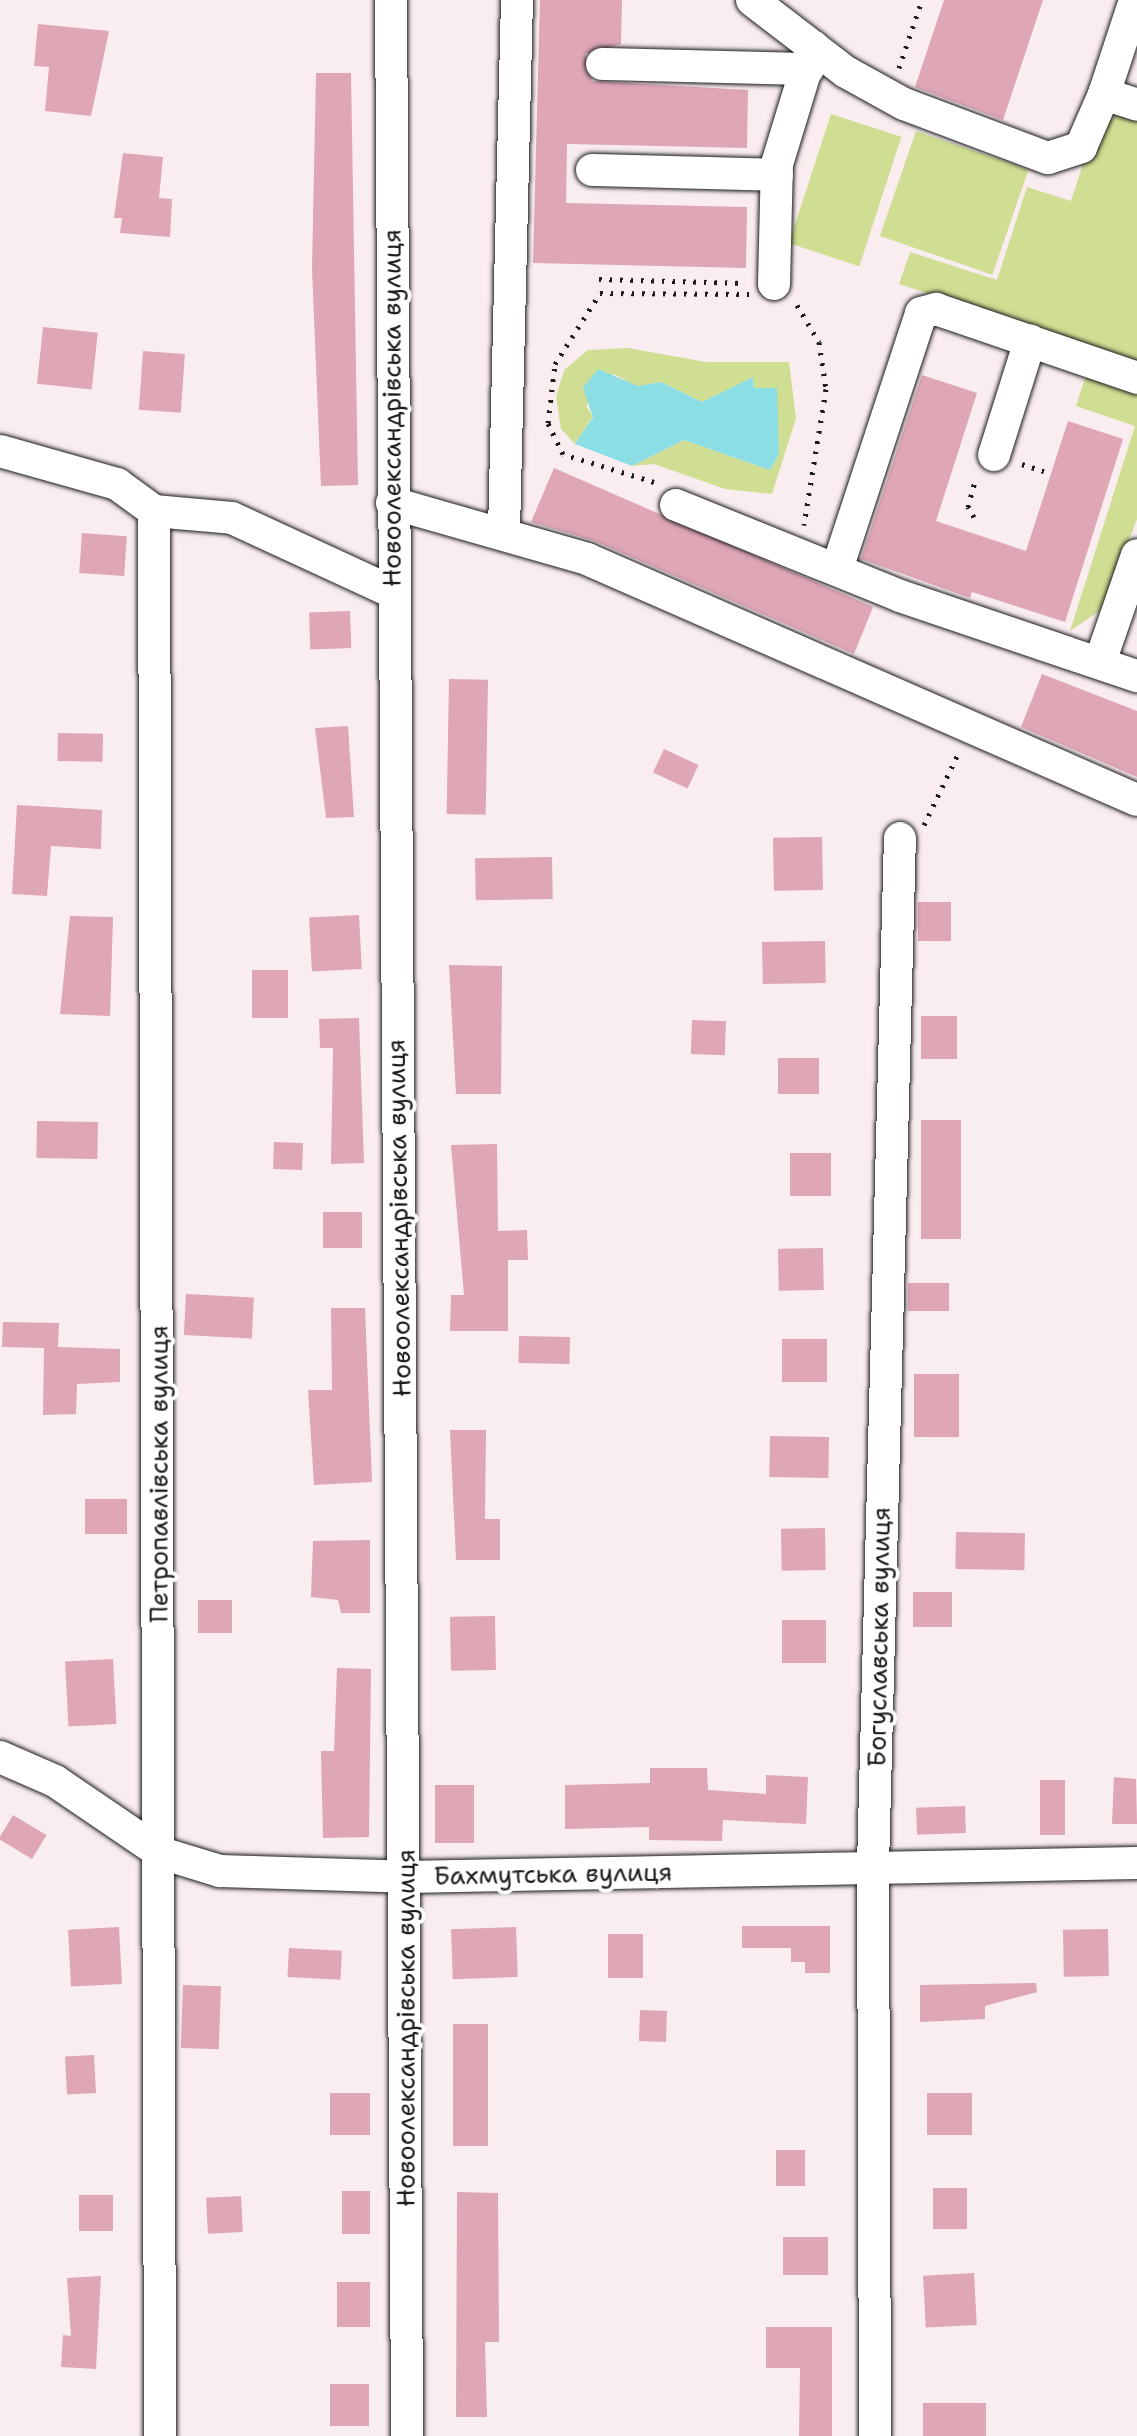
<!DOCTYPE html>
<meta charset="utf-8">
<style>
body{margin:0}
#map{position:relative;width:1137px;height:2436px;overflow:hidden;background:#f9edf0;font-family:"Shantell Sans",sans-serif}
div>[style]{position:absolute}
[style*='--x']{left:calc(var(--x)*1px);top:calc(var(--y)*1px);width:calc(var(--w)*1px);rotate:calc(var(--a)*1deg)}
.green>*{inset:0;background:#cfde92;transform-origin:0 0}
.water>*{inset:0;background:#8cdee5}
.building>*{inset:0;background:#dfa6b6;transform-origin:0 0}
.path>*{height:5px;margin-top:-2.5px;transform-origin:0;background:repeating-linear-gradient(90deg,#1c1c1c 0 2.5px,transparent 0 10.5px)}
.roads{filter:drop-shadow(0 0 2px #1c1c1c) drop-shadow(0 0 2px #1c1c1c)}
.minor>*{height:32px;margin:-16px;padding:0 16px;transform-origin:16px;border-radius:16px;background:#fff}
span{translate:-50% -50%;white-space:nowrap;text-align:center;line-height:1.15;-webkit-text-stroke:8px #fff;paint-order:stroke}
.street-label{font-size:25px;color:#1c1c1c}
</style>
<div id="map">
<div class="green">
<i style="clip-path:polygon(1123px 111px,1137px 115px,1137px 361px,899px 284px,910px 252px,997px 280px,1027px 187px,1071px 201px,1093px 133px)"></i>
<i style="left:831px;top:114px;width:74px;height:136px;rotate:18deg"></i>
<i style="left:916px;top:131px;width:119px;height:111px;rotate:19deg"></i>
<i style="clip-path:polygon(628px 348px,706px 362px,789px 362px,796px 418px,772px 494px,725px 489px,654px 464px,632px 466px,684px 440px,770px 470px,779px 454px,776px 388px,754px 388px,753px 378px,702px 402px,661px 382px,638px 387px,614px 374px,586px 406px,593px 416px,575px 444px,561px 429px,556px 397px,564px 370px,588px 350px)"></i>
<i style="clip-path:polygon(1086px 375px,1137px 391px,1137px 519px,1105px 607px,1070px 631px,1135px 426px,1076px 406px)"></i>
</div>
<div class="water">
<i style="clip-path:polygon(598px 369px,638px 386px,661px 382px,702px 402px,753px 377px,754px 388px,777px 388px,779px 454px,770px 470px,684px 440px,632px 466px,575px 444px,593px 417px,583px 388px)"></i>
</div>
<div class="building">
<i style="clip-path:polygon(540px 0,622px 0,621px 44px,585px 54px,592px 81px,748px 90px,747px 148px,567px 144px,566px 203px,747px 207px,746px 268px,533px 263px)"></i>
<i style="clip-path:polygon(944px 0,1043px 0,1003px 120px,915px 87px)"></i>
<i style="clip-path:polygon(38px 24px,109px 31px,91px 116px,45px 111px,49px 67px,34px 66px)"></i>
<i style="clip-path:polygon(316px 73px,351px 73px,358px 485px,321px 486px,312px 269px)"></i>
<i style="clip-path:polygon(123px 153px,163px 157px,159px 198px,172px 199px,170px 237px,120px 233px,122px 218px,114px 218px)"></i>
<i style="left:43px;top:327px;width:55px;height:57px;rotate:6deg"></i>
<i style="left:143px;top:351px;width:42px;height:59px;rotate:4deg"></i>
<i style="clip-path:polygon(922px 375px,977px 393px,936px 521px,1026px 551px,1068px 421px,1123px 439px,1065px 622px,972px 592px,970px 598px,861px 559px)"></i>
<i style="clip-path:polygon(554px 468px,873px 607px,854px 654px,595px 541px,531px 522px)"></i>
<i style="left:82px;top:533px;width:45px;height:40px;rotate:4deg"></i>
<i style="left:350px;top:611px;width:37px;height:41px;rotate:88deg"></i>
<i style="clip-path:polygon(1042px 674px,1137px 711px,1137px 777px,1021px 727px)"></i>
<i style="left:449px;top:679px;width:39px;height:135px;rotate:1deg"></i>
<i style="clip-path:polygon(348px 726px,354px 817px,326px 818px,315px 728px)"></i>
<i style="left:58px;top:733px;width:45px;height:28px;rotate:1deg"></i>
<i style="left:664px;top:749px;width:38px;height:26px;rotate:25deg"></i>
<i style="clip-path:polygon(17px 805px,102px 810px,101px 849px,51px 846px,47px 896px,12px 894px)"></i>
<i style="left:822px;top:837px;width:53px;height:49px;rotate:89deg"></i>
<i style="left:552px;top:857px;width:42px;height:77px;rotate:89deg"></i>
<i style="left:918px;top:902px;width:33px;height:39px"></i>
<i style="left:359px;top:915px;width:54px;height:50px;rotate:87deg"></i>
<i style="clip-path:polygon(70px 916px,113px 917px,110px 1016px,60px 1014px)"></i>
<i style="left:825px;top:941px;width:42px;height:63px;rotate:89deg"></i>
<i style="clip-path:polygon(449px 965px,502px 966px,501px 1094px,456px 1094px)"></i>
<i style="left:252px;top:970px;width:36px;height:48px"></i>
<i style="left:921px;top:1016px;width:36px;height:43px"></i>
<i style="clip-path:polygon(359px 1018px,364px 1163px,331px 1164px,333px 1048px,320px 1048px,319px 1019px)"></i>
<i style="left:692px;top:1020px;width:34px;height:34px;rotate:2deg"></i>
<i style="left:778px;top:1058px;width:41px;height:36px"></i>
<i style="left:961px;top:1120px;width:119px;height:40px;rotate:90deg"></i>
<i style="left:37px;top:1121px;width:61px;height:37px;rotate:1deg"></i>
<i style="left:274px;top:1142px;width:29px;height:27px;rotate:2deg"></i>
<i style="clip-path:polygon(497px 1144px,498px 1231px,527px 1230px,528px 1260px,508px 1260px,508px 1331px,450px 1331px,451px 1295px,464px 1295px,451px 1145px)"></i>
<i style="left:831px;top:1153px;width:43px;height:41px;rotate:90deg"></i>
<i style="left:323px;top:1212px;width:39px;height:36px"></i>
<i style="left:823px;top:1248px;width:42px;height:45px;rotate:89deg"></i>
<i style="left:949px;top:1283px;width:28px;height:41px;rotate:90deg"></i>
<i style="left:186px;top:1294px;width:68px;height:41px;rotate:3deg"></i>
<i style="clip-path:polygon(331px 1308px,365px 1308px,372px 1482px,314px 1485px,308px 1390px,332px 1390px)"></i>
<i style="clip-path:polygon(3px 1322px,59px 1323px,58px 1347px,120px 1349px,120px 1382px,77px 1384px,76px 1414px,43px 1415px,44px 1348px,2px 1347px)"></i>
<i style="left:519px;top:1336px;width:51px;height:27px;rotate:1deg"></i>
<i style="left:782px;top:1339px;width:45px;height:43px"></i>
<i style="left:914px;top:1374px;width:45px;height:63px"></i>
<i style="clip-path:polygon(450px 1430px,486px 1430px,485px 1519px,500px 1519px,500px 1560px,456px 1560px)"></i>
<i style="left:829px;top:1437px;width:41px;height:59px;rotate:91deg"></i>
<i style="left:85px;top:1499px;width:42px;height:35px"></i>
<i style="left:825px;top:1528px;width:42px;height:44px;rotate:89deg"></i>
<i style="left:956px;top:1532px;width:69px;height:37px;rotate:1deg"></i>
<i style="clip-path:polygon(370px 1540px,370px 1613px,341px 1613px,338px 1600px,311px 1597px,313px 1541px)"></i>
<i style="left:913px;top:1592px;width:39px;height:35px"></i>
<i style="left:198px;top:1600px;width:34px;height:33px"></i>
<i style="left:495px;top:1616px;width:54px;height:45px;rotate:89deg"></i>
<i style="left:782px;top:1620px;width:44px;height:43px"></i>
<i style="left:113px;top:1659px;width:65px;height:48px;rotate:87deg"></i>
<i style="clip-path:polygon(337px 1668px,371px 1669px,369px 1837px,323px 1838px,321px 1751px,334px 1751px)"></i>
<i style="clip-path:polygon(650px 1768px,707px 1768px,708px 1790px,766px 1794px,766px 1775px,808px 1777px,806px 1824px,723px 1820px,722px 1841px,649px 1840px,649px 1827px,565px 1829px,565px 1785px,650px 1783px)"></i>
<i style="clip-path:polygon(1114px 1777px,1136px 1779px,1137px 1824px,1112px 1824px)"></i>
<i style="left:1040px;top:1780px;width:25px;height:55px"></i>
<i style="left:435px;top:1785px;width:39px;height:58px"></i>
<i style="left:965px;top:1806px;width:27px;height:49px;rotate:88deg"></i>
<i style="left:13px;top:1815px;width:39px;height:28px;rotate:31deg"></i>
<i style="clip-path:polygon(742px 1926px,830px 1926px,830px 1973px,805px 1973px,805px 1962px,791px 1962px,791px 1948px,742px 1948px)"></i>
<i style="left:119px;top:1927px;width:57px;height:51px;rotate:87deg"></i>
<i style="left:516px;top:1927px;width:50px;height:65px;rotate:88deg"></i>
<i style="left:1108px;top:1929px;width:47px;height:45px;rotate:89deg"></i>
<i style="left:608px;top:1934px;width:35px;height:44px"></i>
<i style="left:289px;top:1948px;width:53px;height:29px;rotate:3deg"></i>
<i style="clip-path:polygon(1036px 1983px,1037px 1992px,985px 2006px,985px 2019px,920px 2022px,920px 1985px)"></i>
<i style="left:183px;top:1985px;width:38px;height:63px;rotate:2deg"></i>
<i style="left:640px;top:2010px;width:27px;height:31px;rotate:2deg"></i>
<i style="left:453px;top:2024px;width:35px;height:122px"></i>
<i style="left:94px;top:2055px;width:38px;height:29px;rotate:87deg"></i>
<i style="left:330px;top:2093px;width:40px;height:42px"></i>
<i style="left:927px;top:2093px;width:45px;height:42px"></i>
<i style="left:776px;top:2150px;width:29px;height:36px"></i>
<i style="left:933px;top:2188px;width:34px;height:41px"></i>
<i style="left:370px;top:2191px;width:43px;height:28px;rotate:90deg"></i>
<i style="clip-path:polygon(457px 2192px,498px 2193px,499px 2342px,485px 2342px,487px 2417px,456px 2417px)"></i>
<i style="left:79px;top:2195px;width:34px;height:36px"></i>
<i style="left:241px;top:2196px;width:36px;height:35px;rotate:87deg"></i>
<i style="left:783px;top:2237px;width:45px;height:38px"></i>
<i style="left:974px;top:2273px;width:52px;height:51px;rotate:87deg"></i>
<i style="clip-path:polygon(101px 2276px,96px 2369px,61px 2367px,63px 2335px,71px 2336px,67px 2278px)"></i>
<i style="left:337px;top:2282px;width:33px;height:45px"></i>
<i style="clip-path:polygon(766px 2327px,832px 2327px,832px 2436px,799px 2436px,800px 2368px,766px 2368px)"></i>
<i style="left:330px;top:2384px;width:39px;height:42px"></i>
<i style="left:923px;top:2403px;width:63px;height:33px"></i>
</div>
<div class="path">
<i style="--x:899;--y:68;--w:72;--a:-71.3"></i>
<i style="--x:599;--y:279;--w:146;--a:1.6"></i>
<i style="--x:797;--y:305;--w:43;--a:59.3"></i>
<i style="--x:819;--y:342;--w:48;--a:81.5"></i>
<i style="--x:826;--y:389;--w:138;--a:99.2"></i>
<i style="--x:1022;--y:464;--w:23;--a:18"></i>
<i style="--x:654;--y:482;--w:95;--a:-162.9"></i>
<i style="--x:563;--y:454;--w:34;--a:-116"></i>
<i style="--x:548;--y:423;--w:59;--a:-83.2"></i>
<i style="--x:555;--y:364;--w:84;--a:-57.6"></i>
<i style="--x:600;--y:293;--w:149;--a:0.4"></i>
<i style="--x:974;--y:517;--w:12;--a:-121"></i>
<i style="--x:968;--y:507;--w:30;--a:-75"></i>
<i style="--x:924;--y:825;--w:79;--a:-64.4"></i>
</div>
<div class="roads">
<div class="minor">
<i style="--x:391;--y:0;--w:2436;--a:89.62"></i>
<i style="--x:752;--y:0;--w:118;--a:37.5"></i>
<i style="--x:846;--y:72;--w:66;--a:28.9"></i>
<i style="--x:904;--y:104;--w:154;--a:20.6"></i>
<i style="--x:1048;--y:158;--w:35;--a:-18"></i>
<i style="--x:1081;--y:147;--w:58;--a:-66.5"></i>
<i style="--x:1104;--y:94;--w:35;--a:18"></i>
<i style="--x:602;--y:64;--w:206;--a:1.4"></i>
<i style="--x:1104;--y:94;--w:99;--a:-71.7"></i>
<i style="--x:592;--y:170;--w:185;--a:1.5"></i>
<i style="--x:774;--y:284;--w:120;--a:-88.6"></i>
<i style="--x:777;--y:164;--w:123;--a:-73"></i>
<i style="--x:0;--y:451;--w:122;--a:15.8"></i>
<i style="--x:117;--y:484;--w:46;--a:36.1"></i>
<i style="--x:154;--y:511;--w:78;--a:5.1"></i>
<i style="--x:232;--y:518;--w:176;--a:24.8"></i>
<i style="--x:994;--y:455;--w:120;--a:-72.5"></i>
<i style="--x:392;--y:503;--w:203;--a:16"></i>
<i style="--x:587;--y:559;--w:600;--a:23.66"></i>
<i style="--x:676;--y:505;--w:242;--a:22.1"></i>
<i style="--x:900;--y:596;--w:250;--a:18.7"></i>
<i style="--x:154;--y:511;--w:1925;--a:89.82"></i>
<i style="--x:504;--y:531;--w:531;--a:-88.6"></i>
<i style="--x:837;--y:569;--w:269;--a:-71.8"></i>
<i style="--x:921;--y:313;--w:16;--a:-15"></i>
<i style="--x:936;--y:309;--w:213;--a:18.9"></i>
<i style="--x:1100;--y:662;--w:113;--a:-70.9"></i>
<i style="--x:0;--y:1757;--w:60;--a:23.6"></i>
<i style="--x:55;--y:1781;--w:128;--a:34.2"></i>
<i style="--x:161;--y:1853;--w:62;--a:17"></i>
<i style="--x:220;--y:1871;--w:186;--a:1.8"></i>
<i style="--x:406;--y:1877;--w:731;--a:-1.1"></i>
<i style="--x:875;--y:2436;--w:570;--a:-90.2"></i>
<i style="--x:873;--y:1866;--w:1028;--a:-88.5"></i>
</div>
</div>
<div class="street-label">
<span style="left:392px;top:408px;rotate:-90deg">Новоолександрівська вулиця</span>
<span style="left:399px;top:1218px;rotate:-91deg">Новоолександрівська вулиця</span>
<span style="left:159px;top:1474px;rotate:-90deg">Петропавлівська вулиця</span>
<span style="left:879px;top:1637px;rotate:-89deg">Богуславська вулиця</span>
<span style="left:553px;top:1874px;rotate:-1deg">Бахмутська вулиця</span>
<span style="left:406px;top:2028px;rotate:-90deg">Новоолександрівська вулиця</span>
</div>
</div>
